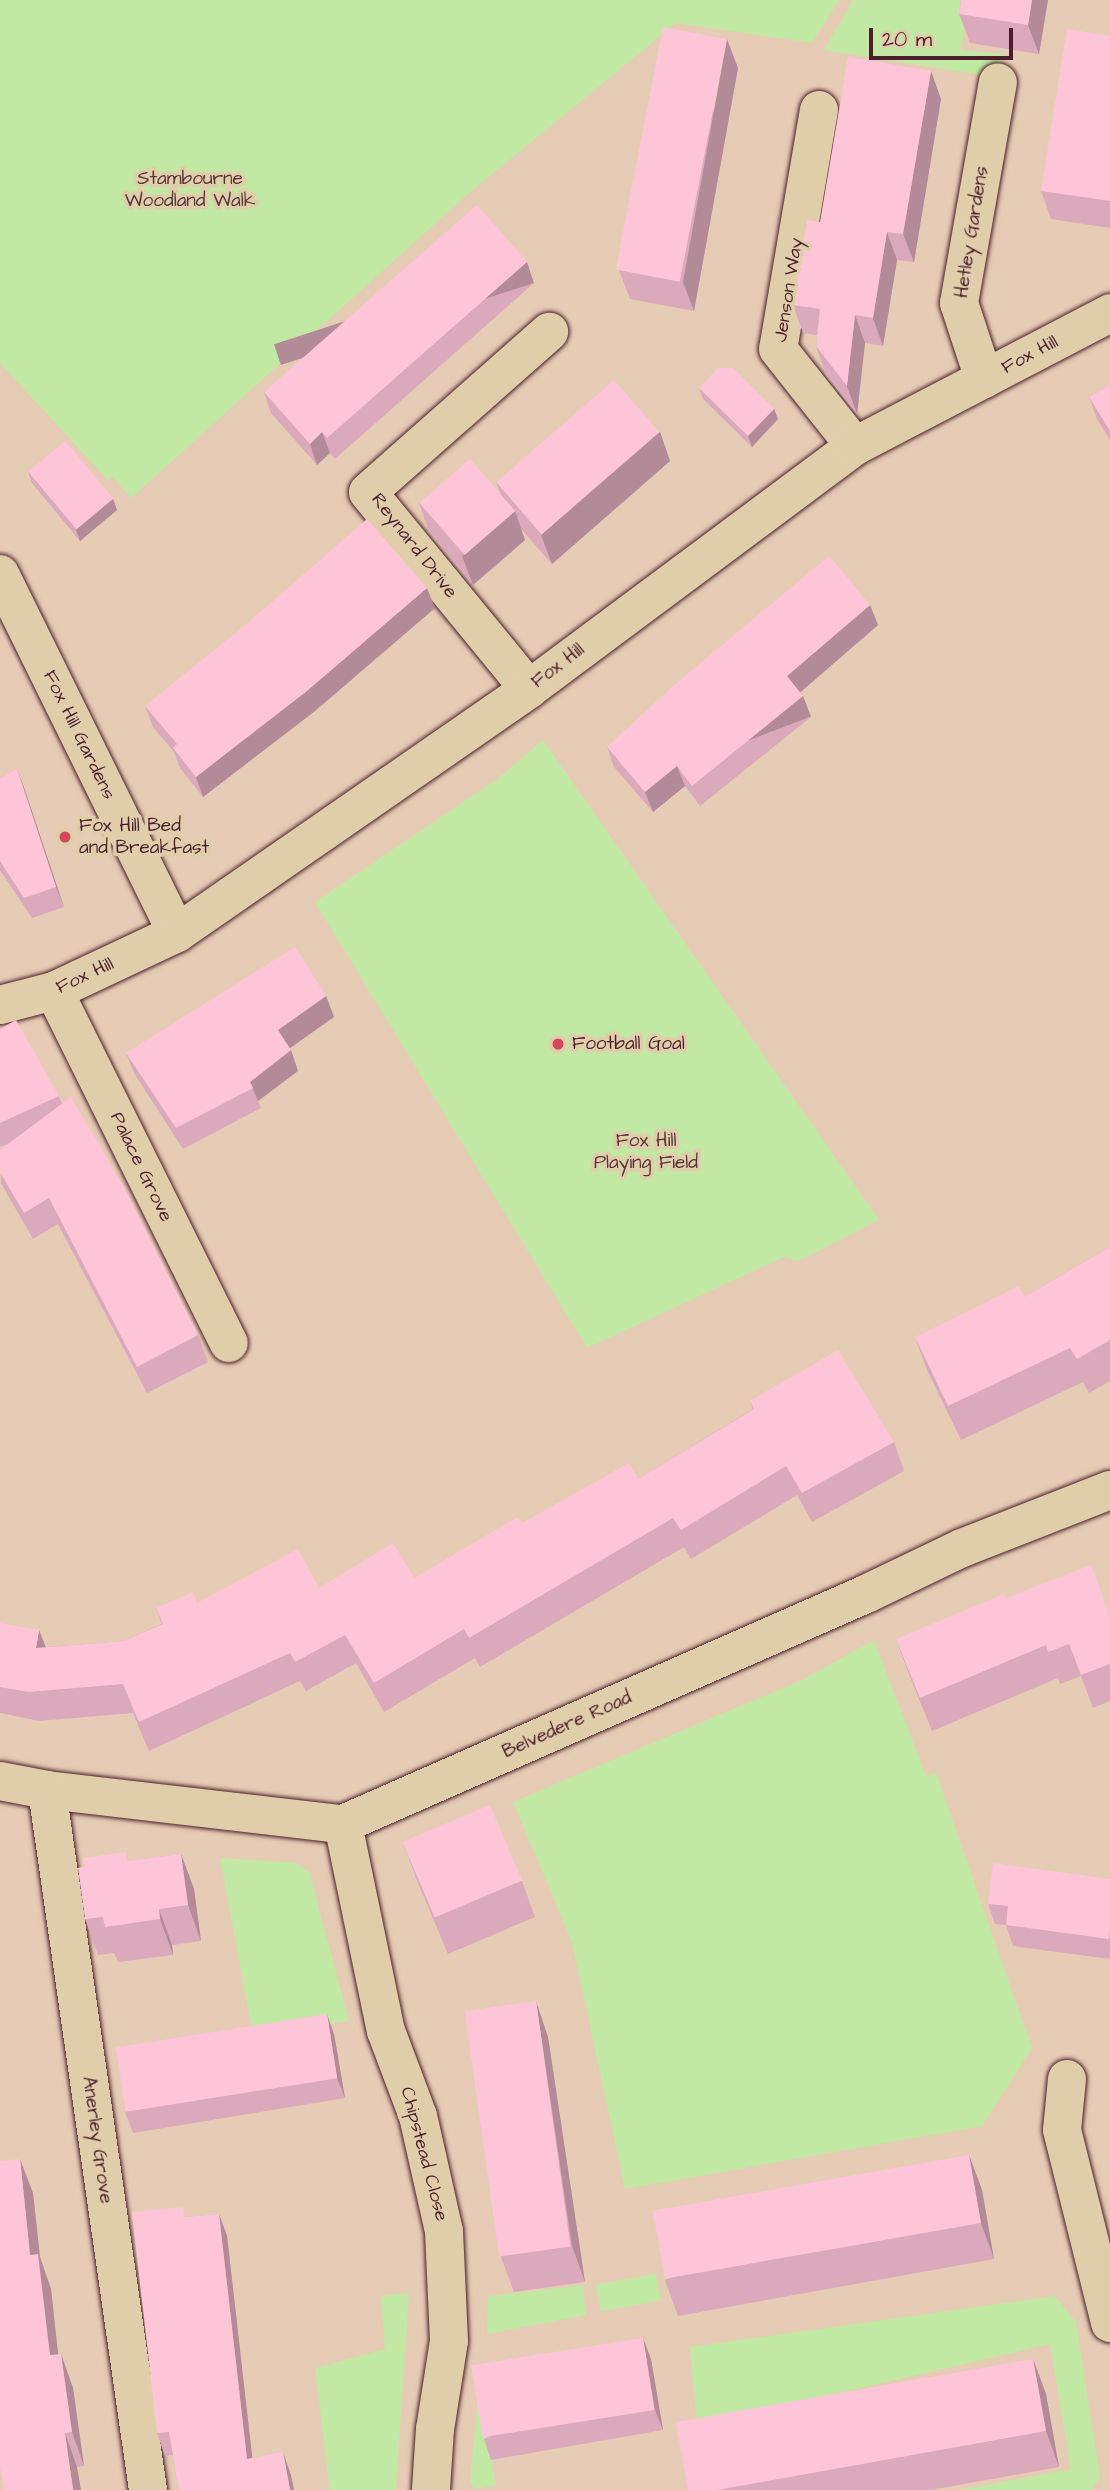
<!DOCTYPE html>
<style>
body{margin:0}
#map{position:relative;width:1110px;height:2490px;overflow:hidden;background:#e6ccb4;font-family:"Architects Daughter",sans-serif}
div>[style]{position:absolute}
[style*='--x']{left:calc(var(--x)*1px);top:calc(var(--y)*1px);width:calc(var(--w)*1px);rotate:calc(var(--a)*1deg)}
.green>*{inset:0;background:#c1e9a4;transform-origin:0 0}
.roads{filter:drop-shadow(0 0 2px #4a1f2b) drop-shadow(0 0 2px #4a1f2b)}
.street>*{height:38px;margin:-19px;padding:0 19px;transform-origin:19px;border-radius:19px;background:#e0ceab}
.wall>*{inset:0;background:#daa9bb}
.shaded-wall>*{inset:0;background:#b28a98;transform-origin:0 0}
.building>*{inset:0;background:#fec5d9;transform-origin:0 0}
.dots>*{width:19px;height:19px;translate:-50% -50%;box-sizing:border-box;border:4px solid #e0ceab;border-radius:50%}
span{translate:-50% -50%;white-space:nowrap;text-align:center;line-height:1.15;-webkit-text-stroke:7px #e0ceab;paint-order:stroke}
.park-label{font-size:19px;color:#563337}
.street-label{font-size:19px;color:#4a1f2b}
.poi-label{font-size:19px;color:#4a1f2b}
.left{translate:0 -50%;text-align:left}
.scale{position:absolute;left:869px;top:28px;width:144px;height:32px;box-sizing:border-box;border:4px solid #4a1f2b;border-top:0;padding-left:9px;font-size:21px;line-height:24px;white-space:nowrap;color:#4a1f2b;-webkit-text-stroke:5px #e0ceab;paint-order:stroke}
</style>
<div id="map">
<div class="green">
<i style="clip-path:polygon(0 0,839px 0,812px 43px,676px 23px,469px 193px,131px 498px,113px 477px,108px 480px,0 363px)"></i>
<i style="clip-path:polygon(853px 0,970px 0,961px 50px,1004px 54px,995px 77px,824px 50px)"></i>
<i style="clip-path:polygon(543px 740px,879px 1220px,805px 1258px,797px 1261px,784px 1257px,587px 1348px,315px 902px,496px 780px)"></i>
<i style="clip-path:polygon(874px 1640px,926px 1776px,936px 1773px,1032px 2048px,982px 2126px,625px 2189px,572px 1942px,513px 1802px,802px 1680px)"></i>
<i style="clip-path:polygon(220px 1858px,296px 1863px,309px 1872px,349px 2021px,253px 2035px)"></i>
<i style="left:656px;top:2274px;width:27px;height:61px;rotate:80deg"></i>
<i style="clip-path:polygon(583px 2285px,586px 2315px,487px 2334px,488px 2296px)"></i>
<i style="clip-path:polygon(409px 2293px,396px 2490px,330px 2490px,315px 2368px,385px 2349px,381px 2296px)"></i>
<i style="clip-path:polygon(1055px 2296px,1076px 2322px,1100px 2478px,1091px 2490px,961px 2490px,1071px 2469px,1050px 2344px,697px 2426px,690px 2347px)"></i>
<i style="clip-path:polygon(479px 2388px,496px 2485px,476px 2489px,470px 2483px)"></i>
</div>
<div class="roads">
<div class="street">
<i style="--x:819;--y:110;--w:242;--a:99.7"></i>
<i style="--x:778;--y:349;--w:124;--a:51.6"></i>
<i style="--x:984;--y:379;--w:80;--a:-108.2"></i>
<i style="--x:959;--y:303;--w:224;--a:-80"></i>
<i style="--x:0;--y:574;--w:400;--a:63.8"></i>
<i style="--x:529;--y:689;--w:254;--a:-129.3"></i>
<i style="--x:368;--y:492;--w:242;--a:-41.5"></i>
<i style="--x:54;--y:991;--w:393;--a:63.6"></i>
<i style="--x:0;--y:1005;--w:56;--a:-14.5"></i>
<i style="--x:54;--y:991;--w:136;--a:-25.2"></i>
<i style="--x:177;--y:933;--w:428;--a:-34.7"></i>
<i style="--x:529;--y:689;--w:407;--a:-36.7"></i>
<i style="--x:855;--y:446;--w:288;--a:-27.5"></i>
<i style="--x:0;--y:1781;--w:48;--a:10.8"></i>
<i style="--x:47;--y:1790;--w:298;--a:6.6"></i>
<i style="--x:343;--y:1824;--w:571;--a:-23.74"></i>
<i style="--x:866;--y:1594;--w:106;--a:-25.6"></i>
<i style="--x:962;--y:1548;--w:159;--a:-21.4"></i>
<i style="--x:47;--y:1790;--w:707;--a:81.79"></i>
<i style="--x:343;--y:1824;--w:211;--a:78.3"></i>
<i style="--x:386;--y:2031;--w:91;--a:69.4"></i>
<i style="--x:418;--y:2116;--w:118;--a:77.3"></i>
<i style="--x:444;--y:2231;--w:110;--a:87.4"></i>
<i style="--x:449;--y:2341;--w:89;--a:99"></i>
<i style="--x:435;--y:2429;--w:61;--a:93.8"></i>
<i style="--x:1067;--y:2079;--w:51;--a:95.6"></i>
<i style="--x:1062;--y:2130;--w:199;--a:76"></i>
</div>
</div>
<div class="wall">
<i style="clip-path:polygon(961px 0,1048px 0,1039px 54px,970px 43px,959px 14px)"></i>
<i style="clip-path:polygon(1110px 36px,1110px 228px,1051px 219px,1041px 191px)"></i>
<i style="clip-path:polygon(738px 68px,694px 311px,630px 299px,619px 270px)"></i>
<i style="clip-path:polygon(941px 99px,914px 262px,897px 260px,883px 346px,865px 343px,857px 414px,826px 375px,816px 346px,817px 335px,803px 333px,793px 305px,820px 222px)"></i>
<i style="clip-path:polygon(527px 262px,534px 283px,335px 459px,330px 453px,317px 465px,271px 413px,264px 392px)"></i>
<i style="clip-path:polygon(1110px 385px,1110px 440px,1097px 419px,1089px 397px)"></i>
<i style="clip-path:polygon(699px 388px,774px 409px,778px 419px,752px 447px,703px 399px)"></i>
<i style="clip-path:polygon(660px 432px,670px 461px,552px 564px,521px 529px,525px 540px,473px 585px,429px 532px,419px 503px,500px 493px,496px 482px)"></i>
<i style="clip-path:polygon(28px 472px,113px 499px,117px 510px,80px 541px,32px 483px)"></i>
<i style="clip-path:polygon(870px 605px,878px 625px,800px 692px,803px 696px,811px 717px,700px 806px,685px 786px,653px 812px,614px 767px,607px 747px)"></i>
<i style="clip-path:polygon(435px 608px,315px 711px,203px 797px,180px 768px,174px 752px,153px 727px,145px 706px)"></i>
<i style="clip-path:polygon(17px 769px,64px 907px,32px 918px,0 870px,0 778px)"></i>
<i style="clip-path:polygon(326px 996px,334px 1017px,290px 1048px,298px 1071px,258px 1101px,261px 1108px,183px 1149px,134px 1073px,126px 1053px)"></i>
<i style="clip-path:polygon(0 1029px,59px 1096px,62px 1104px,198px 1335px,208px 1362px,147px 1393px,58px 1224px,33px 1239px,1px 1183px,0 1150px,9px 1143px,0 1147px)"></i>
<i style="clip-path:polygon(1110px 1247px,1110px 1381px,1089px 1393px,1083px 1382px,961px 1440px,927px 1370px,915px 1337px,1024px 1297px)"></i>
<i style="clip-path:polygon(750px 1401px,894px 1442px,904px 1471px,812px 1522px,797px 1495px,691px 1559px,684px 1547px,480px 1667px,475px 1658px,384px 1712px,356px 1663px,306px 1691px,300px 1681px,149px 1751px,133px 1713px,39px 1721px,0 1713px,0 1623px,46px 1647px,123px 1641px,162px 1624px,156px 1608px,319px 1588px,414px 1578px,522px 1523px,638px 1479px,753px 1409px)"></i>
<i style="clip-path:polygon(1006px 1598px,1110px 1616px,1110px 1701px,1093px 1708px,1081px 1676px,1060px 1684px,1058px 1678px,932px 1731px,908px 1672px,896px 1639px)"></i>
<i style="clip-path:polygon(403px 1842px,522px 1881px,535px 1917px,448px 1954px,416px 1878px)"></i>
<i style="clip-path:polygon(181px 1854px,194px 1889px,201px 1941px,172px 1945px,173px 1955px,118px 1962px,114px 1953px,98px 1955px,85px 1919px,84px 1867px)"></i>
<i style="clip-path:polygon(1110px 1879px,1110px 1959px,1013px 1946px,1006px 1925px,995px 1924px,988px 1904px)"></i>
<i style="clip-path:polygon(334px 2034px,345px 2098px,133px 2133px,125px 2112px)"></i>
<i style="clip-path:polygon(548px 2037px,585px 2282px,514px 2292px,501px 2257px)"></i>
<i style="clip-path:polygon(969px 2155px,982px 2190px,994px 2259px,678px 2316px,665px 2280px)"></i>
<i style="clip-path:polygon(33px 2193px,40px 2257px,51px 2289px,58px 2354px,61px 2354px,73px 2388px,84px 2466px,77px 2467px,0 2466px)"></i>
<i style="clip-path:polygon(219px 2214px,227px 2236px,252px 2458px,291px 2475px,173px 2455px,165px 2456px,157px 2433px,186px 2217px)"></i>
<i style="clip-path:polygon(651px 2359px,663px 2430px,491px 2460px,484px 2439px)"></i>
<i style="clip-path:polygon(1033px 2359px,1046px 2394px,1059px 2467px,931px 2490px,688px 2490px)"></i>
</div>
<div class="shaded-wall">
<i style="clip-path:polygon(1032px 0,1048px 0,1039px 54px,1028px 25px)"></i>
<i style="clip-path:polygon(727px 39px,738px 68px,694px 311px,683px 282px)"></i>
<i style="clip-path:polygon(931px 71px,941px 99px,914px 262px,903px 234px)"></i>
<i style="clip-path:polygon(887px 232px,897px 260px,883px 346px,873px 318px)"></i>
<i style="left:527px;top:262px;width:22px;height:266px;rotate:72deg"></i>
<i style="clip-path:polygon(855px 315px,865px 343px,857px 414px,847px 386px)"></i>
<i style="clip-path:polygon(774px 409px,778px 419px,752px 447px,748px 436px)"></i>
<i style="clip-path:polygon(322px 432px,330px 453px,317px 465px,310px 444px)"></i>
<i style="clip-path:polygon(660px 432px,670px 461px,552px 564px,541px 535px)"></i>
<i style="clip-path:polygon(113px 499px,117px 510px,80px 541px,76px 530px)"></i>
<i style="clip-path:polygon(515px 511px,525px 540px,473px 585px,462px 556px)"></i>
<i style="clip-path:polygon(427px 588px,435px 608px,315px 711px,203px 797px,196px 777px)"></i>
<i style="clip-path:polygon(870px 605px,878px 625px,795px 697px,787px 676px)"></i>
<i style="left:803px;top:696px;width:22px;height:143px;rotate:69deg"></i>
<i style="clip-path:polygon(677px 766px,685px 786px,653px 812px,645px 792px)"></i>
<i style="clip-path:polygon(17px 769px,25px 790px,64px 907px,56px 887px)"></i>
<i style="clip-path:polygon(326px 996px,334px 1017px,286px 1051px,278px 1030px)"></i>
<i style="clip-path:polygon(291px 1050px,298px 1071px,258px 1101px,250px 1082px)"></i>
<i style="clip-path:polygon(39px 1630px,50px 1658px,36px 1648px)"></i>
<i style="clip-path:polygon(181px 1854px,194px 1889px,201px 1941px,188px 1905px)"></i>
<i style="clip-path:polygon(159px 1909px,172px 1945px,173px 1955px,160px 1919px)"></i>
<i style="clip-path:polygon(536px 2001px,548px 2037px,585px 2282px,572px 2246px)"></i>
<i style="clip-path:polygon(327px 2014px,334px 2034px,345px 2098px,337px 2078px)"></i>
<i style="clip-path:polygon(969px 2155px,982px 2190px,994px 2259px,981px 2223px)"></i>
<i style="clip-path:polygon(20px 2159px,33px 2193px,40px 2257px,51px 2289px,62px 2389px,50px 2355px,30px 2255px)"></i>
<i style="clip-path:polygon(219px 2214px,227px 2236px,255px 2481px,247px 2459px)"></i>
<i style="clip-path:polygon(643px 2338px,651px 2359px,663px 2430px,655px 2410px)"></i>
<i style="clip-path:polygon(61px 2354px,73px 2388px,84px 2466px,72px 2432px)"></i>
<i style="clip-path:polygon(1033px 2359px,1046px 2394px,1059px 2467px,1046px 2431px)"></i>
<i style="clip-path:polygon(65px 2433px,77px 2467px,81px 2490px,73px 2490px)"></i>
<i style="clip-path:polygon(283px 2452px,291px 2475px,294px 2490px,290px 2490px)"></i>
</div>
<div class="building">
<i style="clip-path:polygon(961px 0,1032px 0,1028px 25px,959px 14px)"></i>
<i style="left:663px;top:27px;width:65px;height:247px;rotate:11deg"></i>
<i style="clip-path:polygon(1067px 29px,1110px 36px,1110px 201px,1041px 191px)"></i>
<i style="clip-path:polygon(848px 57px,931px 71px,903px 234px,887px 232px,873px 318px,855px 315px,847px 386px,816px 346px,820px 309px,793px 305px,807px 220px,820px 222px)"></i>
<i style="clip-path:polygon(477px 205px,527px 262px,327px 438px,322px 432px,310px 444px,264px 392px)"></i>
<i style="clip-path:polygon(718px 368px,733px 368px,774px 409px,748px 436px,699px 388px)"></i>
<i style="left:614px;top:380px;width:69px;height:156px;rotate:49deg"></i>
<i style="clip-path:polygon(1110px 385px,1110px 431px,1089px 397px)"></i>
<i style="left:65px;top:441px;width:75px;height:48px;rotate:50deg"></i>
<i style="left:470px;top:459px;width:69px;height:67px;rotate:49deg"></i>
<i style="clip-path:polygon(367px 519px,427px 588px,307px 691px,196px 777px,173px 748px,177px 744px,145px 706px,249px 622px)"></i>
<i style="clip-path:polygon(829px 556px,870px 605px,787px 676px,803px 696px,692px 786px,677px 766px,645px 792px,607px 747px,673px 686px)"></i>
<i style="clip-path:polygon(17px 769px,56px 887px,24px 898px,0 861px,0 778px)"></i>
<i style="clip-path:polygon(295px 947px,326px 996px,278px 1030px,291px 1050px,250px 1082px,253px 1088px,176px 1128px,126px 1053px)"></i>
<i style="clip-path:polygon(16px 1020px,59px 1096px,0 1123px,0 1029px)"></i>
<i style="clip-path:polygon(71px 1097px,125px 1189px,198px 1335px,137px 1367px,49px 1198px,24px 1213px,0 1172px,0 1150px)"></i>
<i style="clip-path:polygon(1110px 1247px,1110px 1340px,1077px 1359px,1070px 1348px,948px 1406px,915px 1337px,1019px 1286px,1024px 1297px)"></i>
<i style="clip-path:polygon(838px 1350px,894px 1442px,802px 1493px,786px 1466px,681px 1530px,673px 1518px,469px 1638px,464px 1629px,374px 1683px,345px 1635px,295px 1662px,290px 1653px,139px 1722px,123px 1684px,28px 1692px,0 1687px,0 1623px,39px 1630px,36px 1648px,123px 1641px,163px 1624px,156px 1608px,193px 1592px,197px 1603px,298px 1549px,319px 1588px,393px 1543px,414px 1578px,518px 1517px,522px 1523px,629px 1463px,638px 1479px,754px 1409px,750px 1401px)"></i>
<i style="clip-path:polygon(1091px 1565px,1110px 1616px,1110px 1664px,1081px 1675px,1069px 1644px,1048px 1652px,1046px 1645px,920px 1698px,896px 1639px,1004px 1594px,1006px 1598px)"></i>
<i style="left:490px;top:1805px;width:82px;height:95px;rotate:67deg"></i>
<i style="clip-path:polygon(126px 1852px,127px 1861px,181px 1854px,188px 1905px,159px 1909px,160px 1919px,105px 1927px,103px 1917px,85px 1919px,78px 1868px,84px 1867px,83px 1858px)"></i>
<i style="clip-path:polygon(993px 1863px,1110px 1879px,1110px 1929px,1109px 1939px,1006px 1925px,1008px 1906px,988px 1904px)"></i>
<i style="left:536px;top:2001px;width:248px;height:72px;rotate:82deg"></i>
<i style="left:327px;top:2014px;width:65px;height:214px;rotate:81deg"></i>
<i style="left:969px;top:2155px;width:69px;height:321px;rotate:80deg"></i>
<i style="clip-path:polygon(20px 2159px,30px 2255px,38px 2254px,50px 2355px,61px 2354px,72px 2432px,65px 2433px,73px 2490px,4px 2490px,0 2466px,0 2161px)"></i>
<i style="clip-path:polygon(183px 2207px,184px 2217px,219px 2214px,247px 2459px,283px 2452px,290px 2490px,179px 2490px,169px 2432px,157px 2433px,132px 2212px)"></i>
<i style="left:643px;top:2338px;width:73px;height:174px;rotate:81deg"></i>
<i style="clip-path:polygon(1033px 2359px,1046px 2431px,717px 2490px,688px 2490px,676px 2422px)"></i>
</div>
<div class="dots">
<i style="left:65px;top:837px;background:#d1495b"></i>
<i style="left:558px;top:1044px;background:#d1495b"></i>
</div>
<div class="park-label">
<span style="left:190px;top:190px">Stambourne<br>Woodland Walk</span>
<span style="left:646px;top:1152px">Fox Hill<br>Playing Field</span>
</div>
<div class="street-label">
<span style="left:972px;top:232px;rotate:-81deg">Hetley Gardens</span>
<span style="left:789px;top:290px;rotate:-81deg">Jenson Way</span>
<span style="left:1030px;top:355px;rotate:-28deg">Fox Hill</span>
<span style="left:414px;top:546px;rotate:52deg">Reynard Drive</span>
<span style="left:558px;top:666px;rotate:-37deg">Fox Hill</span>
<span style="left:79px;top:735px;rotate:64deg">Fox Hill Gardens</span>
<span style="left:85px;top:976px;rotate:-25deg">Fox Hill</span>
<span style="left:141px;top:1167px;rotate:64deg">Palace Grove</span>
<span style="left:567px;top:1725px;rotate:-24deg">Belvedere Road</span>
<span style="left:97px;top:2140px;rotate:82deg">Anerley Grove</span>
<span style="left:424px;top:2154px;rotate:75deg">Chipstead Close</span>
</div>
<div class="poi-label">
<span class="left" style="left:79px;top:837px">Fox Hill Bed<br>and Breakfast</span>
<span class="left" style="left:572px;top:1044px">Football Goal</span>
</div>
<div class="scale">20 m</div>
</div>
